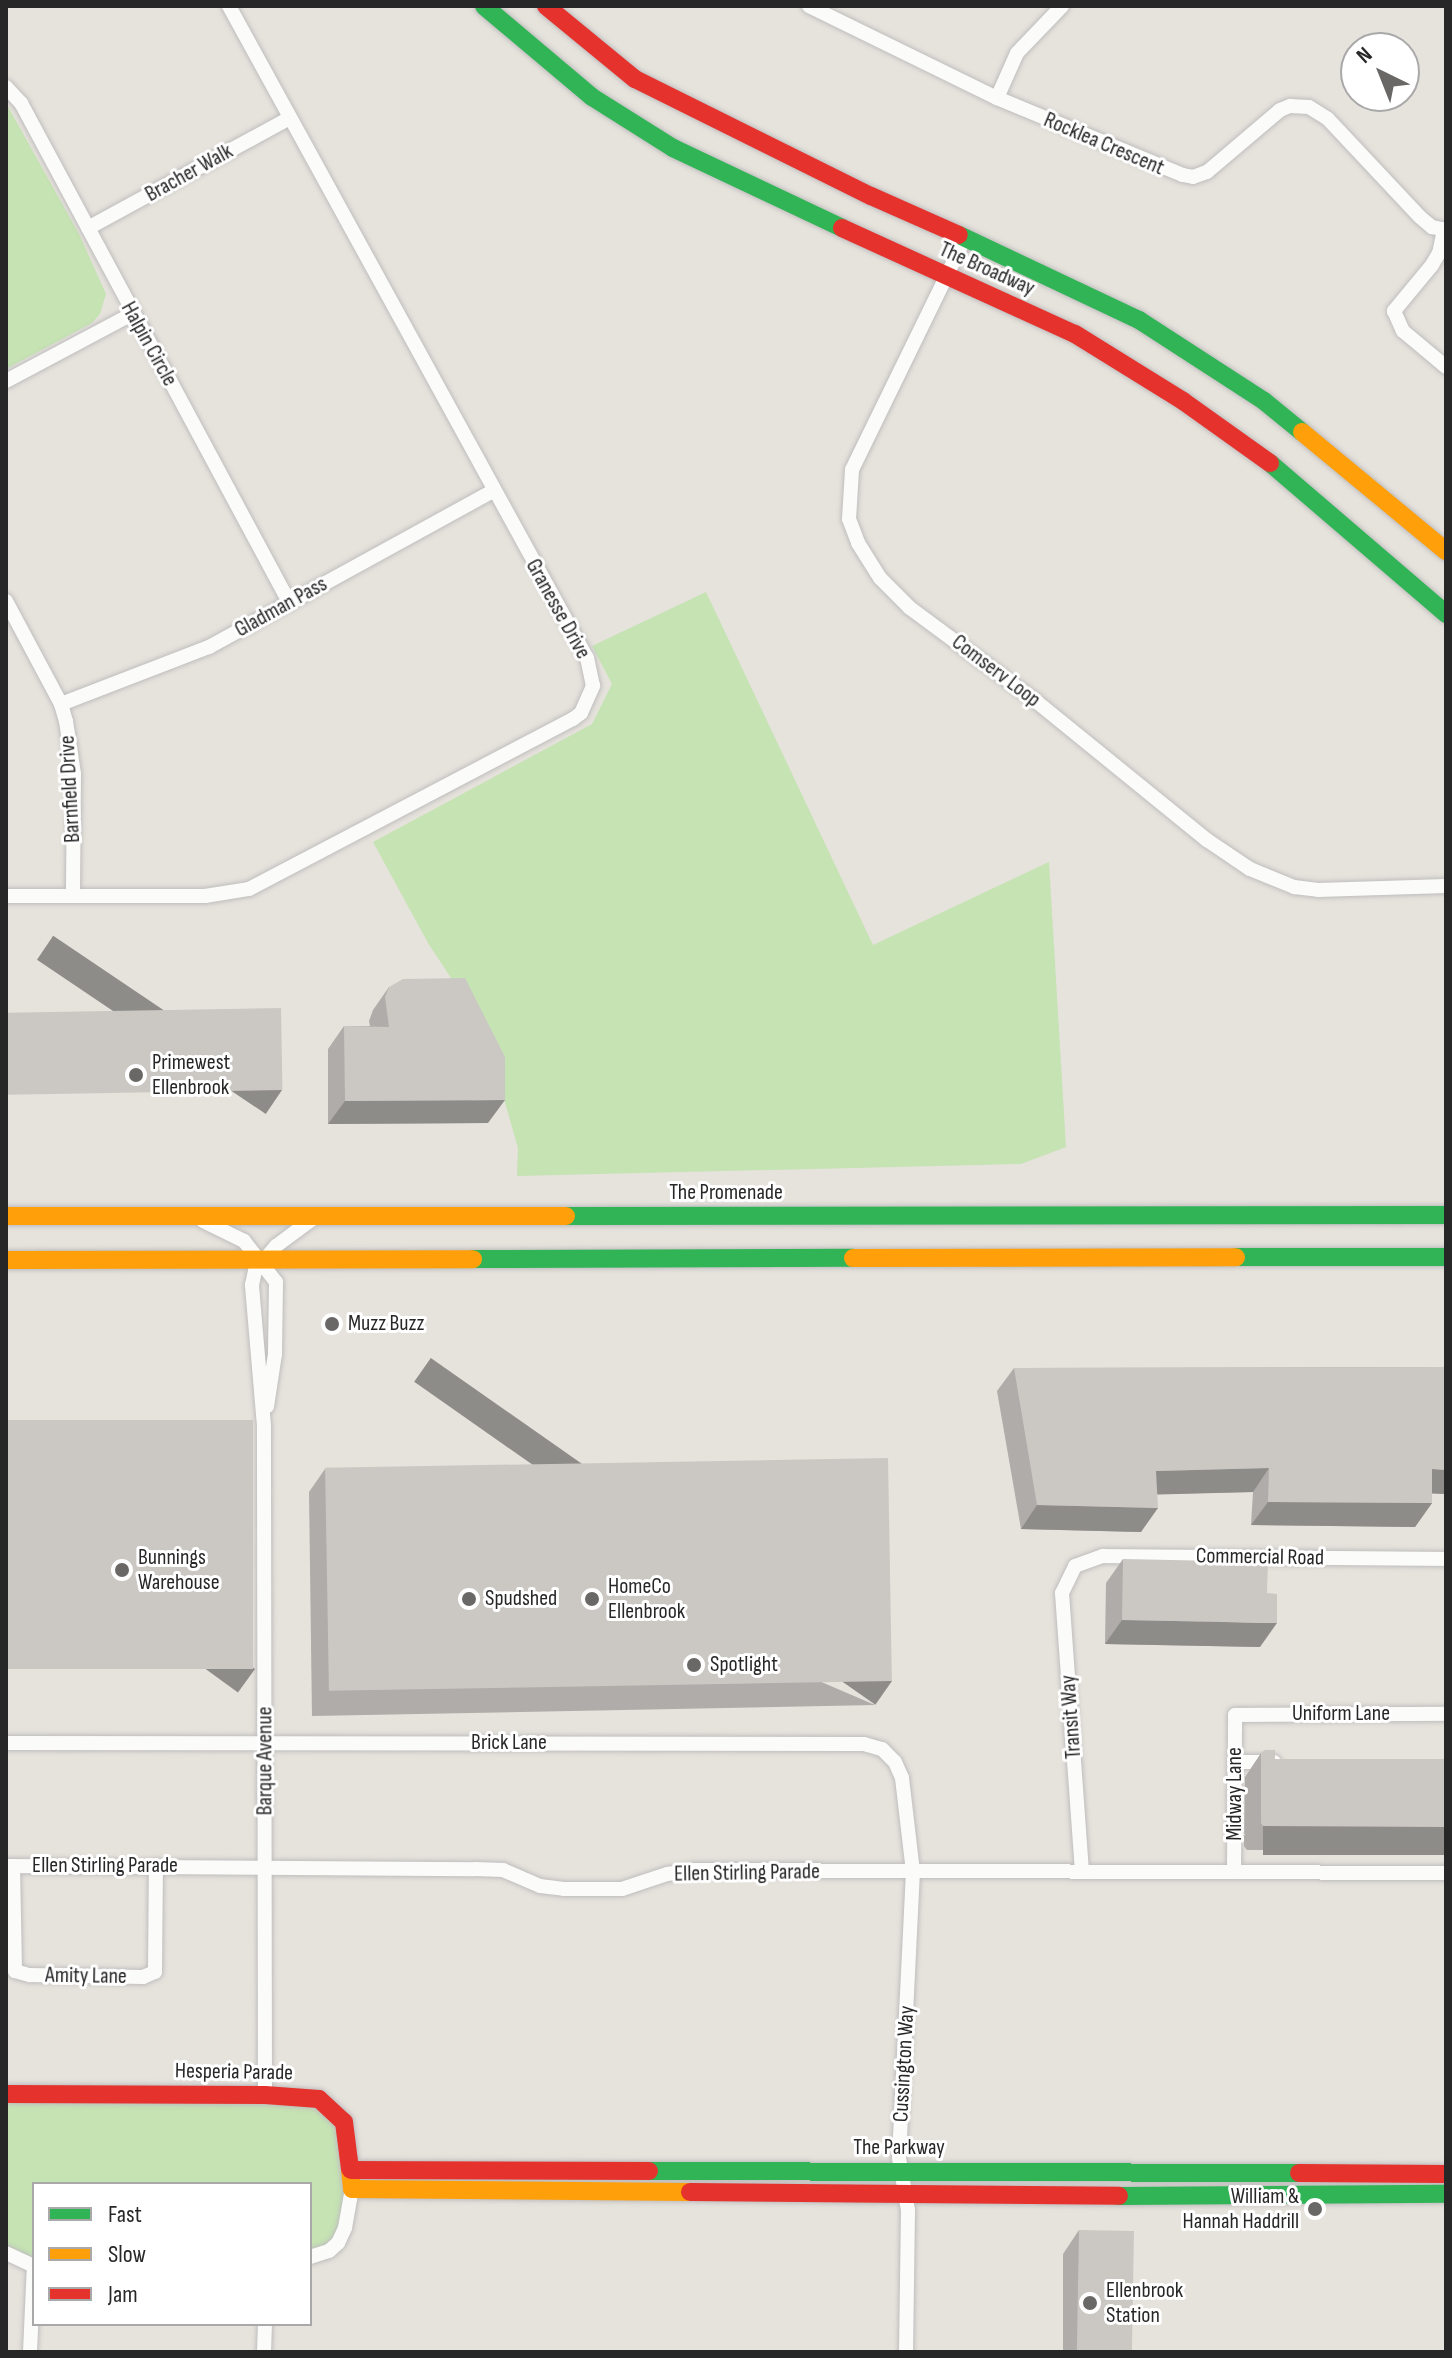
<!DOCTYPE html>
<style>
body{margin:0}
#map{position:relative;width:1452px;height:2358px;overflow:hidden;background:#e6e2dc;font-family:"Sofia Sans Condensed",sans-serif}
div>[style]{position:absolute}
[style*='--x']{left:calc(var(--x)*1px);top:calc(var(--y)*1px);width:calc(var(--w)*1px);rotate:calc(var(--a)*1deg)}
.green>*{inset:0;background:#c5e3b3}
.roads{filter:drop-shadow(0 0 2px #bfbebe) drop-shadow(0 0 2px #bfbebe)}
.street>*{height:14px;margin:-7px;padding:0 7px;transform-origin:7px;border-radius:7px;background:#fbfbfa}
.fast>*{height:18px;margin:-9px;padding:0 9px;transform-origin:9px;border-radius:9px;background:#30b455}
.slow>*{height:18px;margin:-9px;padding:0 9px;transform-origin:9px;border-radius:9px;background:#ff9f0a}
.jam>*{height:18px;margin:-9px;padding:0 9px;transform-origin:9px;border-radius:9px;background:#e5322d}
.wall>*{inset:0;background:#afaca9}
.shaded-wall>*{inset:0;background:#8e8c89;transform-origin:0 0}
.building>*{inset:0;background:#cbc8c4;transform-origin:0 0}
.dots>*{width:22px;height:22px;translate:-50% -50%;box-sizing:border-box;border:4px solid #fff;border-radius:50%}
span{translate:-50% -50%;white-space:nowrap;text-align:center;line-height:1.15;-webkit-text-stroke:6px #fff;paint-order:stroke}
.street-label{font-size:22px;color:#272727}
.poi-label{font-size:22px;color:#272727}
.left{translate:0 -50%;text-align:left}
.right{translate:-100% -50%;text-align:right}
.frame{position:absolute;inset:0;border:8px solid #272727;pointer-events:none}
.legend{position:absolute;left:32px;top:2182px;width:280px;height:144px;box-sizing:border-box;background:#fff;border:2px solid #a9a9a9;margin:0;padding:10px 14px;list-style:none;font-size:24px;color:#272727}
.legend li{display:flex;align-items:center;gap:16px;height:40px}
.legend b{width:40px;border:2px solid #a9a9a9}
.north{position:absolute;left:1340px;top:32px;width:80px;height:80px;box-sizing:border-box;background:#fff;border:2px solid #a9a9a9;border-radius:50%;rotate:317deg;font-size:22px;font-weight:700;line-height:32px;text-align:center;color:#272727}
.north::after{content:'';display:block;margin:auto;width:28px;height:36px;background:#6a6866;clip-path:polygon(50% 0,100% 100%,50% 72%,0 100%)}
</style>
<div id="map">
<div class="green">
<i style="clip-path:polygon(6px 103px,79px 234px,106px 294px,100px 314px,92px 323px,6px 369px)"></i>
<i style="clip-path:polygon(706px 592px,873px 945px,1049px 862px,1066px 1147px,1021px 1164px,517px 1176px,518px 1148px,504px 1099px,502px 1056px,428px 943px,373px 842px,592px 724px,612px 684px,592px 646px)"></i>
<i style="clip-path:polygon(6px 2094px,319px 2099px,350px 2153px,338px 2243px,310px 2257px,310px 2184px,34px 2184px,34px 2265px,6px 2253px)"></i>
</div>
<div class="roads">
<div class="street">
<i style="--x:809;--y:6;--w:209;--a:26.1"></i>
<i style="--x:997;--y:98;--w:201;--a:22.5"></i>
<i style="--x:1183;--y:175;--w:10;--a:11"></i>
<i style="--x:1193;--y:177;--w:15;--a:-20"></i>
<i style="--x:1207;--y:172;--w:96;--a:-40.3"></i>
<i style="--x:1280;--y:110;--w:11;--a:-22"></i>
<i style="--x:1290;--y:106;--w:19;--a:3"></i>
<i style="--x:1309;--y:107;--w:22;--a:32"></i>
<i style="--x:1328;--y:119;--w:134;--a:46.8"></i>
<i style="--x:1420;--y:217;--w:16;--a:40"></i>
<i style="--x:1432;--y:227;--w:14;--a:12"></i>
<i style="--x:6;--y:87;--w:22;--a:47"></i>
<i style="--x:21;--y:103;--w:566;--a:61.76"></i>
<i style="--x:997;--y:98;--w:49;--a:-66"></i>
<i style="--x:1017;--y:53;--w:65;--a:-46.2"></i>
<i style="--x:88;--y:228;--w:230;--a:-28.6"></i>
<i style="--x:1444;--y:230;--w:24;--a:102"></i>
<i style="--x:1439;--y:253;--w:14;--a:120"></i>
<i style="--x:1432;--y:265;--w:60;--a:129.6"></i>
<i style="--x:1394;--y:311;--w:22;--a:66"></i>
<i style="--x:1403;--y:331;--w:56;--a:39.9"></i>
<i style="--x:965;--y:238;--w:258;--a:116"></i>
<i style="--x:852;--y:470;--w:49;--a:93.5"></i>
<i style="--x:849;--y:519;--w:26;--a:69"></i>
<i style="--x:858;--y:543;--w:41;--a:57.8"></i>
<i style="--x:880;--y:578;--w:42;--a:45"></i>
<i style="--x:910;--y:608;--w:158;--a:36.5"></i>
<i style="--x:1037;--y:702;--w:219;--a:39.1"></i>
<i style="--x:1207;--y:840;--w:52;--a:34"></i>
<i style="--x:1250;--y:869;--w:48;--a:22.2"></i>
<i style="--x:1294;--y:887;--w:24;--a:7"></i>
<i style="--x:1318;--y:890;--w:128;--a:-1.8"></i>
<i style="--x:6;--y:381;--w:143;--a:-28"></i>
<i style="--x:6;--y:601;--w:117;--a:61.9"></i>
<i style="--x:61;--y:704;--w:18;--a:74"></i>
<i style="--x:66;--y:721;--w:54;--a:81.4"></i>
<i style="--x:74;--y:774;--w:122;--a:90.5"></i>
<i style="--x:61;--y:704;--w:159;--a:-21.1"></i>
<i style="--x:209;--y:647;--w:324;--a:-28.8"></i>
<i style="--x:6;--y:896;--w:199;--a:0"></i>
<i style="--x:205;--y:896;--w:45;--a:-9"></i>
<i style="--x:249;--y:889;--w:366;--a:-27.7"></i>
<i style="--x:573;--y:719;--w:10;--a:-37"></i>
<i style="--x:581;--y:713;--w:30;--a:-66"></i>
<i style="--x:593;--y:686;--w:29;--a:-102"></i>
<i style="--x:587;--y:658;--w:744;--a:-118.77"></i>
<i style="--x:203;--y:1221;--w:46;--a:26"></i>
<i style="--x:244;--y:1241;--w:52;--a:52"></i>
<i style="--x:276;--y:1282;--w:72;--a:90.8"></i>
<i style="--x:275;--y:1354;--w:53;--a:98.7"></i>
<i style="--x:6;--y:1743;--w:858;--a:0.07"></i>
<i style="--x:864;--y:1744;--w:19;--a:16"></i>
<i style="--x:882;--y:1749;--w:18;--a:45"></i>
<i style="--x:895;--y:1762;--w:17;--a:66"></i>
<i style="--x:902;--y:1778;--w:94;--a:83.3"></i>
<i style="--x:913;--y:1871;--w:287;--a:92.8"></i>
<i style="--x:899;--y:2158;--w:53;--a:80.2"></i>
<i style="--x:908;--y:2210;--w:142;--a:90.8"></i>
<i style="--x:1235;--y:1762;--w:39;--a:0"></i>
<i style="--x:6;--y:1866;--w:469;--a:0.4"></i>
<i style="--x:475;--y:1869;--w:28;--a:2"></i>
<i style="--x:503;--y:1870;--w:40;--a:23.4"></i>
<i style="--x:540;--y:1886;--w:24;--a:7"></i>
<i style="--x:564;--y:1889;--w:58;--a:0"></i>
<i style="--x:622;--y:1889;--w:47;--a:-18.4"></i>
<i style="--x:667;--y:1874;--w:28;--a:-8"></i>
<i style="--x:695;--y:1870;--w:751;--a:0.23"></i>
<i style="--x:13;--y:1866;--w:105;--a:88.9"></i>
<i style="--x:15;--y:1971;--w:15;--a:16"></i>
<i style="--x:29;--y:1975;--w:114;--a:1"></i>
<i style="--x:143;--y:1977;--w:13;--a:-23"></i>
<i style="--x:155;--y:1972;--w:106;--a:-89.5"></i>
<i style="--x:1082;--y:1872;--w:280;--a:-94.1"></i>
<i style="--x:1062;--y:1593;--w:30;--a:-64"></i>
<i style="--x:1075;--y:1566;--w:30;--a:-20"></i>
<i style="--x:1103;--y:1556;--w:343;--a:0.5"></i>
<i style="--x:1234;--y:1872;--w:157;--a:-89.6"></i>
<i style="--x:1235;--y:1715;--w:211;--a:-0.3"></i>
<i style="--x:265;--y:2095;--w:669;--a:-90.09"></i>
<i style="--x:264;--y:1426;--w:142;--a:-94.9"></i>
<i style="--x:252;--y:1285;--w:14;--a:-78"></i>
<i style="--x:255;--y:1271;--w:33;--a:-50"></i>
<i style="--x:276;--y:1246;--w:49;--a:-36.6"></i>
<i style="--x:6;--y:2253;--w:29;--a:25"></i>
<i style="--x:310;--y:2257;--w:20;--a:-18"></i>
<i style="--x:329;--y:2251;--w:12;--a:-42"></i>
<i style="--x:338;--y:2243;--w:17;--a:-65"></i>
<i style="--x:345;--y:2228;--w:40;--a:-80"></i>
<i style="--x:30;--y:2352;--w:87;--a:-87.4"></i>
<i style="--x:264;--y:2352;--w:28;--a:-88"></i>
</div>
<div class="fast">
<i style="--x:484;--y:6;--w:141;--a:40.1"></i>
<i style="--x:592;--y:97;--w:96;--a:32.2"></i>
<i style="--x:673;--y:148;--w:187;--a:25.3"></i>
<i style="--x:959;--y:235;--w:199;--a:25.3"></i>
<i style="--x:1139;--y:320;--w:149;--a:32.9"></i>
<i style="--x:1264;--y:401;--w:49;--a:39.2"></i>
<i style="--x:1270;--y:463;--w:232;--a:40.6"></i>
<i style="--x:566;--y:1216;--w:880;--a:-0.07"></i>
<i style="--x:1236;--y:1257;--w:210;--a:0"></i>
<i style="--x:473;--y:1259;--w:380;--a:-0.2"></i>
<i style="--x:649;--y:2171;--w:650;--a:0.18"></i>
<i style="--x:1119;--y:2196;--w:327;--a:-0.4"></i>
</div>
<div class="slow">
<i style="--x:1302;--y:432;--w:187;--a:39.6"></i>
<i style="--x:6;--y:1216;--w:560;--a:0"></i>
<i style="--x:853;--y:1258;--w:383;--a:-0.1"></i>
<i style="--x:6;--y:1260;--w:467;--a:-0.1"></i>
<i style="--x:350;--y:2169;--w:20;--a:84"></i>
<i style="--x:352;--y:2189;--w:338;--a:0.5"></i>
</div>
<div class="jam">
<i style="--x:546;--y:6;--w:115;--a:39.4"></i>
<i style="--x:635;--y:79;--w:263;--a:26.4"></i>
<i style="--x:871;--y:196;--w:96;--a:23.9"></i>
<i style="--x:842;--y:228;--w:256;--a:24.5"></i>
<i style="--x:1075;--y:334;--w:127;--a:31.8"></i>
<i style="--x:1183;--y:401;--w:107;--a:35.5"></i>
<i style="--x:6;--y:2094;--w:259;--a:0.2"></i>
<i style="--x:265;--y:2095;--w:54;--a:4.2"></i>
<i style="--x:319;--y:2099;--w:34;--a:43"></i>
<i style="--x:344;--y:2122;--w:47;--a:82.7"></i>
<i style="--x:351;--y:2170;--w:298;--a:0.2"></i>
<i style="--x:1299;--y:2173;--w:147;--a:0.4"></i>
<i style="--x:690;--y:2192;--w:429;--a:0.5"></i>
</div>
</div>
<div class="wall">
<i style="clip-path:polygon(389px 987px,488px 1123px,328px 1124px,328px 1049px,344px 1026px,370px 1026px,369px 1021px,373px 1010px)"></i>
<i style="clip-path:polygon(1446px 1367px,1446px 1494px,1432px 1493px,1432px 1503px,1415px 1527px,1251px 1525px,1253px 1492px,1157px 1494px,1141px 1532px,1021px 1529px,997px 1391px,1014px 1368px)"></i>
<i style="clip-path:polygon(325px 1469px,875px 1705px,312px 1716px,309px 1492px)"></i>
<i style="clip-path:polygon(1123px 1559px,1260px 1647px,1105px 1644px,1106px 1583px)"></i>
<i style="clip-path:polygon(1261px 1753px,1275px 1759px,1446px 1759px,1446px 1850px,1247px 1850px,1244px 1846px,1245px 1777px)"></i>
<i style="clip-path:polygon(1079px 2230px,1132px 2352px,1063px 2352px,1063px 2254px)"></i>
</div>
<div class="shaded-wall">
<i style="left:282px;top:1090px;width:29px;height:276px;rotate:124deg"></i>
<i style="clip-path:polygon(505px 1100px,488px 1123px,328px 1124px,345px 1101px)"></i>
<i style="clip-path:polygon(1269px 1468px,1253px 1492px,1140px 1495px,1156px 1471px)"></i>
<i style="clip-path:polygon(1432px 1469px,1446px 1470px,1446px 1494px,1416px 1493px)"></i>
<i style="clip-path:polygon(1268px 1502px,1432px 1503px,1415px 1527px,1251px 1525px)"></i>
<i style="clip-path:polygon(1037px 1505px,1158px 1508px,1141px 1532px,1021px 1529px)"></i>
<i style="clip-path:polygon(1122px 1620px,1277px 1623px,1260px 1647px,1105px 1644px)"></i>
<i style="left:255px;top:1669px;width:29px;height:249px;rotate:126deg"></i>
<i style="left:892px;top:1681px;width:29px;height:563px;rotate:125deg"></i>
<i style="left:1263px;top:1826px;width:183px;height:29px"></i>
</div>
<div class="building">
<i style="clip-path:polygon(465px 978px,505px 1057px,505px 1100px,345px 1101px,344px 1026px,389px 1027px,385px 997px,389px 987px,403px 979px)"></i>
<i style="left:281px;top:1008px;width:82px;height:275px;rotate:89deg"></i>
<i style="clip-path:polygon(1446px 1367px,1446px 1470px,1432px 1469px,1432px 1503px,1268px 1502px,1269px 1468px,1156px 1471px,1158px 1508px,1037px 1505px,1014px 1368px)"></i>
<i style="left:253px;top:1420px;width:249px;height:247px;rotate:90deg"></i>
<i style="left:888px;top:1458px;width:223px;height:563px;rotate:89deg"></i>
<i style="clip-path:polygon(1123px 1559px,1268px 1562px,1267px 1593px,1277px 1594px,1277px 1623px,1122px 1620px)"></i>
<i style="clip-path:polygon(1265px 1750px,1275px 1750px,1275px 1759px,1446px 1759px,1446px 1827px,1263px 1826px,1261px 1823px,1261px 1753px)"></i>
<i style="left:1079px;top:2230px;width:55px;height:122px;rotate:1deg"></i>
</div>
<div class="dots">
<i style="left:136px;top:1075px;background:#6a6866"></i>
<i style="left:332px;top:1324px;background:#6a6866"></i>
<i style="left:122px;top:1570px;background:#6a6866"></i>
<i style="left:469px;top:1599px;background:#6a6866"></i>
<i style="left:592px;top:1599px;background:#6a6866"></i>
<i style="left:694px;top:1665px;background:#6a6866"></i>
<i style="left:1315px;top:2209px;background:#6a6866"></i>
<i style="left:1090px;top:2303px;background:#6a6866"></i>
</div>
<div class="street-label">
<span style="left:1104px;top:144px;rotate:23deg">Rocklea Crescent</span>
<span style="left:189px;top:173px;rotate:-29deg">Bracher Walk</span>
<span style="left:987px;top:269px;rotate:24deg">The Broadway</span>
<span style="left:149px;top:344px;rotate:61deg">Halpin Circle</span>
<span style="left:281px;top:607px;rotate:-29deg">Gladman Pass</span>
<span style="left:558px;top:609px;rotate:61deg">Granesse Drive</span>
<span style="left:996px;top:671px;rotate:37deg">Comserv Loop</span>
<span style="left:70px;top:789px;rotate:-93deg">Barnfield Drive</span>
<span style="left:726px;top:1193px">The Promenade</span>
<span style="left:1260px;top:1557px;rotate:1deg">Commercial Road</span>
<span style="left:1341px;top:1714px">Uniform Lane</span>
<span style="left:1071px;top:1717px;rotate:-94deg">Transit Way</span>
<span style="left:509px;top:1743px">Brick Lane</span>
<span style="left:265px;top:1761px;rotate:-90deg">Barque Avenue</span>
<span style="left:1235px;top:1794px;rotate:-90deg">Midway Lane</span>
<span style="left:105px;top:1866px">Ellen Stirling Parade</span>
<span style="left:747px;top:1873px;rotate:-1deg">Ellen Stirling Parade</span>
<span style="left:86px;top:1976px;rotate:1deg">Amity Lane</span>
<span style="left:904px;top:2064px;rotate:-87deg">Cussington Way</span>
<span style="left:234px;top:2072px;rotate:1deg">Hesperia Parade</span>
<span style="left:899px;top:2148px">The Parkway</span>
</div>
<div class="poi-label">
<span class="left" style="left:152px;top:1075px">Primewest<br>Ellenbrook</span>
<span class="left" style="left:348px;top:1324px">Muzz Buzz</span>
<span class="left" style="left:138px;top:1570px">Bunnings<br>Warehouse</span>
<span class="left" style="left:608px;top:1599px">HomeCo<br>Ellenbrook</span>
<span class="left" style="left:485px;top:1599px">Spudshed</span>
<span class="left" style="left:710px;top:1665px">Spotlight</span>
<span class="right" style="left:1299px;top:2209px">William &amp;<br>Hannah Haddrill</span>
<span class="left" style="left:1106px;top:2303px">Ellenbrook<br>Station</span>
</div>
<div class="frame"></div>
<ul class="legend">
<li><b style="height:10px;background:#30b455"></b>Fast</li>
<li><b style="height:10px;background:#ff9f0a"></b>Slow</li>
<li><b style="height:10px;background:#e5322d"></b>Jam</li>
</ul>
<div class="north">N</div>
</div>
